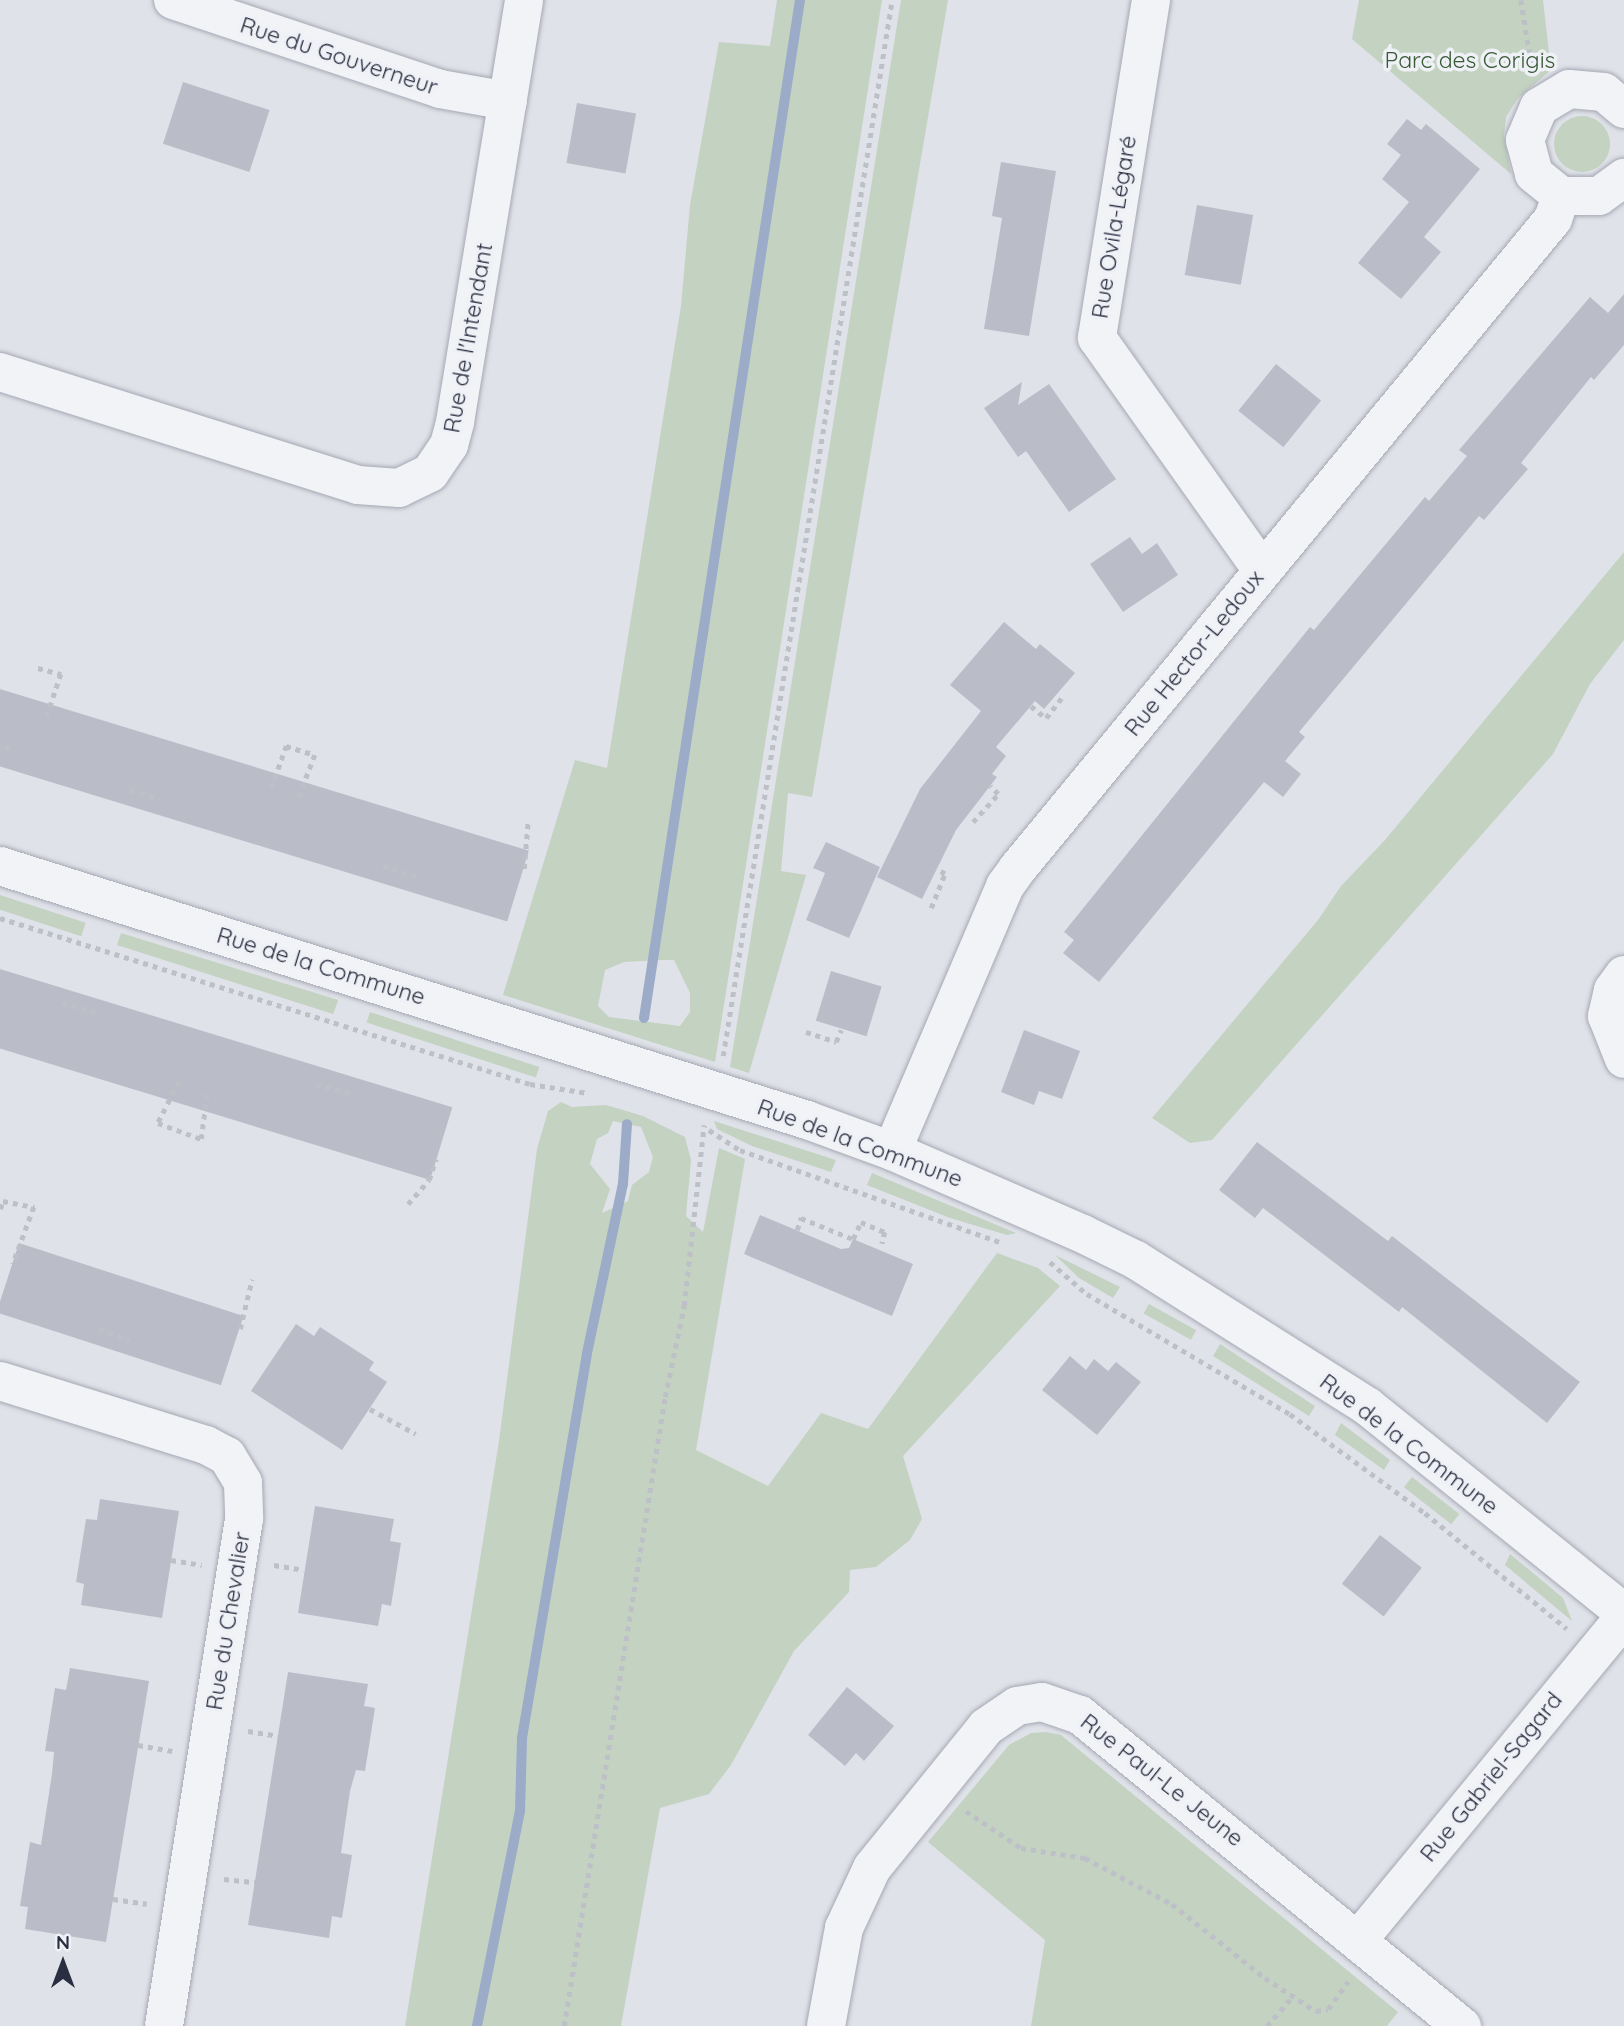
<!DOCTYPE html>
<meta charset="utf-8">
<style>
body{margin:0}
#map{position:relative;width:1624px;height:2026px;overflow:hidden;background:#e0e2e9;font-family:Quicksand,sans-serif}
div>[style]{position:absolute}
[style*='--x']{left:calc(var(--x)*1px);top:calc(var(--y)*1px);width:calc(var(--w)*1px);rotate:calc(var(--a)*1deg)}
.green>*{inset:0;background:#c3d2c1;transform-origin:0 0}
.round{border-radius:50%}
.stream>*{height:10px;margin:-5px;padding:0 5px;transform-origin:5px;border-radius:5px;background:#9babc8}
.building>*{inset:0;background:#babdc8;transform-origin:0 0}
.path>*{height:4.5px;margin-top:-2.25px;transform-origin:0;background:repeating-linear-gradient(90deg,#bec0c7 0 5px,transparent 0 10px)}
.roads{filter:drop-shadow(0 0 2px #a5a8b3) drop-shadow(0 0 2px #a5a8b3)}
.minor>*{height:38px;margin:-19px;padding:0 19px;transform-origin:19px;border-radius:19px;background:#f2f3f7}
span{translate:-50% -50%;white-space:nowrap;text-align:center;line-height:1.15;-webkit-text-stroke:7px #eff1f6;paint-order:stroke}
.street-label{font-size:23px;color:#292e40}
.park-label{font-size:23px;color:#385b36}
.north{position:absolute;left:28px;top:1928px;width:70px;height:70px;-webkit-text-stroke:5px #eff1f6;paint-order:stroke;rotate:0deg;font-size:19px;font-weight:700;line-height:28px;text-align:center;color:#292e40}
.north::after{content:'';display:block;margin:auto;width:24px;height:32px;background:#292e40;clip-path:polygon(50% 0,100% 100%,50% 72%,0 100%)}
</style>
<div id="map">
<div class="green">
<i style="clip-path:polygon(evenodd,777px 0,882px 0,715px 1062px,503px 995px,575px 760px,607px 768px,681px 306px,690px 205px,719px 42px,770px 46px,777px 0,662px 960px,674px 960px,690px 993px,690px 1012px,680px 1026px,609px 1017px,598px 1006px,605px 970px,624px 962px,662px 960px)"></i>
<i style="clip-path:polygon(901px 0,948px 0,812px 797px,788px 793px,781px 871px,806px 875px,749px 1073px,730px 1067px)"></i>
<i style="clip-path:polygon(1359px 0,1543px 0,1551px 70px,1518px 98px,1506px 117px,1504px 135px,1511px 174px,1352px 39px)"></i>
<i class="round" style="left:1554px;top:116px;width:56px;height:56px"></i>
<i style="clip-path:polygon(1624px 552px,1624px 640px,1590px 684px,1553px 754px,1212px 1140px,1190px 1143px,1152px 1118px,1318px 920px,1341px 886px,1385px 840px)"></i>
<i style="left:0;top:895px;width:90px;height:14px;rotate:18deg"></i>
<i style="clip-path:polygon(121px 933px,338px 1000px,338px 1001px,333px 1014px,117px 945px)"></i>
<i style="left:370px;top:1012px;width:178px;height:11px;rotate:18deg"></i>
<i style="clip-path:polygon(evenodd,561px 1102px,572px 1107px,606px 1105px,643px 1116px,685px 1137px,691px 1160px,686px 1216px,703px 1232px,719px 1148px,745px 1159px,696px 1450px,768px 1486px,821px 1413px,868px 1429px,997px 1253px,1038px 1268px,1060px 1286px,903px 1456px,922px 1519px,910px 1540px,876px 1567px,850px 1570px,849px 1592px,794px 1651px,731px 1765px,709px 1794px,660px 1808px,621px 2026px,405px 2026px,499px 1441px,537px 1149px,548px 1111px,561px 1102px,613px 1121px,641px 1127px,653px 1157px,649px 1172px,632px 1185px,628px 1201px,602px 1213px,610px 1189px,590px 1164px,597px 1139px,608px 1133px,613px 1121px)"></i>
<i style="clip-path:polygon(714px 1121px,836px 1160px,831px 1172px,752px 1146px,717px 1129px)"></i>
<i style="clip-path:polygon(872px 1173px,961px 1210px,1016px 1233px,1007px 1235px,950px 1218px,867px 1185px)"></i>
<i style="clip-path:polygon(1055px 1255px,1120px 1287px,1113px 1298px,1079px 1278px)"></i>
<i style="left:1149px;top:1304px;width:54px;height:11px;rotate:29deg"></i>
<i style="clip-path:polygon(1220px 1344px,1315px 1406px,1309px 1416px,1213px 1356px)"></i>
<i style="clip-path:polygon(1341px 1423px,1390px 1460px,1384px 1470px,1335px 1435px)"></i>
<i style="left:1412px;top:1477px;width:60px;height:13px;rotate:38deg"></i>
<i style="clip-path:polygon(1510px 1554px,1563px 1598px,1572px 1621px,1505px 1565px)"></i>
<i style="clip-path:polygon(1046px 1732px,1061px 1735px,1398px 2012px,1387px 2026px,1031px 2026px,1045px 1940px,928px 1842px,1009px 1745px,1031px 1733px)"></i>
</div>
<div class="stream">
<i style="--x:644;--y:1018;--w:1030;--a:-81.29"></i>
<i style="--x:477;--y:2026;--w:219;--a:-78.7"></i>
<i style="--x:520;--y:1811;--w:73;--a:-88.4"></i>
<i style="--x:522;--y:1738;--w:390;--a:-80.4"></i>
<i style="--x:587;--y:1353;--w:173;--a:-78"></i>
<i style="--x:623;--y:1184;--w:60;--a:-86.2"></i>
</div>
<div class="building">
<i style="left:183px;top:82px;width:91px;height:65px;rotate:18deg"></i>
<i style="left:577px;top:103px;width:60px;height:61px;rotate:10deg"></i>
<i style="clip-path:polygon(1407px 119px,1421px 130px,1426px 124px,1480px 169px,1424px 237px,1441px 252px,1401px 299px,1358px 263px,1409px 202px,1382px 179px,1401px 155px,1387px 144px)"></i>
<i style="clip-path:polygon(1001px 162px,1056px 171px,1029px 336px,984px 329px,1002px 218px,992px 216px)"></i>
<i style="left:1197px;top:205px;width:57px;height:71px;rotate:10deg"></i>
<i style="clip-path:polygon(1624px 294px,1624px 345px,1594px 380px,1591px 377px,1521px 463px,1528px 469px,1484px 520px,1479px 516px,1299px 732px,1305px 737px,1285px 761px,1301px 774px,1283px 797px,1264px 782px,1099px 982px,1063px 953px,1074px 940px,1064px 932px,1310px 627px,1314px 630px,1425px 497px,1429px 501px,1467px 456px,1459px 450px,1590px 297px,1608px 313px)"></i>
<i style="left:1276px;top:364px;width:58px;height:60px;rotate:39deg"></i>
<i style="clip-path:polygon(1022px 382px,1018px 405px,1049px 384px,1116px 479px,1069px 512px,1026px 451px,1018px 457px,984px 408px)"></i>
<i style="clip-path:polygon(1130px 537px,1142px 554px,1157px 543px,1178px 575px,1123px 612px,1090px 564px)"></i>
<i style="clip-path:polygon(1004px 622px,1036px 649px,1040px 644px,1075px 673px,1044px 709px,1035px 701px,996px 747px,1006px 756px,992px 774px,997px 777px,956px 830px,922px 899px,877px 877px,920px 789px,981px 711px,950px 685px)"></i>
<i style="left:0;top:689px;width:553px;height:74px;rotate:17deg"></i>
<i style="clip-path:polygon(826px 842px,880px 867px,849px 938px,806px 920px,825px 873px,813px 868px)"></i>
<i style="left:0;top:969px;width:473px;height:76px;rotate:17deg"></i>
<i style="left:831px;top:971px;width:53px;height:52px;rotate:17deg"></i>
<i style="clip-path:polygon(1024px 1030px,1080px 1051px,1062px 1099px,1039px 1091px,1034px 1105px,1001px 1092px)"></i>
<i style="clip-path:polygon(1257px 1142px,1388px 1241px,1392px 1236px,1580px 1382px,1547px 1423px,1402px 1307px,1399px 1312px,1263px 1208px,1255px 1218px,1219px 1190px)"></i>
<i style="clip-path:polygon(760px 1215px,841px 1249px,849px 1248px,853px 1239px,913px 1264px,892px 1316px,744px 1254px)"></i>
<i style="left:19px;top:1243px;width:236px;height:73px;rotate:18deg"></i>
<i style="clip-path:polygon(296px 1324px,314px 1336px,320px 1327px,374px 1362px,369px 1370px,387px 1382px,342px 1450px,251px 1391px)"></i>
<i style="clip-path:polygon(1070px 1356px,1086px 1370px,1094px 1359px,1108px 1371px,1116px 1362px,1141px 1382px,1097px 1435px,1042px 1390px)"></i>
<i style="clip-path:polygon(100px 1499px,179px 1511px,162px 1618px,81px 1605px,84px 1584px,76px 1582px,86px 1519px,97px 1520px)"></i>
<i style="clip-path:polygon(315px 1506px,394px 1519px,390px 1541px,401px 1543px,391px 1606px,382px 1604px,378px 1626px,298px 1613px)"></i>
<i style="left:1380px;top:1535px;width:53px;height:62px;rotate:38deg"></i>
<i style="clip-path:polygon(70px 1668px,149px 1681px,106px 1942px,25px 1929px,28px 1907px,20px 1906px,30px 1842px,41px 1845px,52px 1774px,54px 1752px,45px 1751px,55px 1688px,66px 1690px)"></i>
<i style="clip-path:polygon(288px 1672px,368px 1684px,364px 1706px,375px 1708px,365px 1771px,356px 1770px,350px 1791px,341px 1853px,352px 1855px,342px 1918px,332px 1916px,329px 1938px,248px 1925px)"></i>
<i style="clip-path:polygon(847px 1687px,894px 1726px,864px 1761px,856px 1753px,845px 1766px,808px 1735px)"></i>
</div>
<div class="path">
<i style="--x:1521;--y:0;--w:69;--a:80.8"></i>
<i style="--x:38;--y:668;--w:24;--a:15"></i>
<i style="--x:61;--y:674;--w:47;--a:108.4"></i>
<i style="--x:1031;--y:706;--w:19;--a:39"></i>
<i style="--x:1046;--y:718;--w:29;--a:-52"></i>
<i style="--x:5;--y:747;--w:7;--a:16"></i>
<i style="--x:271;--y:788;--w:45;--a:-70.3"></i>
<i style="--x:286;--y:746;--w:30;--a:17"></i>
<i style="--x:315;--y:755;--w:47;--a:111.1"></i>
<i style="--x:130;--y:790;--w:32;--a:16"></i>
<i style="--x:973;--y:822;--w:38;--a:-48"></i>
<i style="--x:998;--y:794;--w:11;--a:-135"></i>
<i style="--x:383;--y:866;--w:35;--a:18"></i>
<i style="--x:524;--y:869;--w:49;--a:-85.3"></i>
<i style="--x:931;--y:908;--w:37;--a:-68"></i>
<i style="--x:945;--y:874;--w:10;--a:-151"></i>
<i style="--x:0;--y:918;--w:555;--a:17.39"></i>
<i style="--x:530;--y:1084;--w:59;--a:8.8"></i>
<i style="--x:62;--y:1003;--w:34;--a:15"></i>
<i style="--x:806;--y:1032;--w:32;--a:18"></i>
<i style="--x:836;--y:1042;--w:13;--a:-67"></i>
<i style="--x:723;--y:1056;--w:1069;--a:-80.91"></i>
<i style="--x:179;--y:1082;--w:46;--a:117.1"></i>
<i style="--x:158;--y:1123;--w:46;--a:20.4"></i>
<i style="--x:201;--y:1139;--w:46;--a:-82.6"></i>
<i style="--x:316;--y:1084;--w:35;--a:15"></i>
<i style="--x:709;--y:1130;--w:37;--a:33"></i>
<i style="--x:740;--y:1150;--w:279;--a:19.5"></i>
<i style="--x:408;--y:1204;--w:32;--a:-49"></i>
<i style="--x:429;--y:1180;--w:22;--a:-72"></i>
<i style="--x:0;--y:1209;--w:9;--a:-69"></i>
<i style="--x:3;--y:1201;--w:32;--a:11"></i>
<i style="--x:34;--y:1207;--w:61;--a:110.2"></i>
<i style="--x:797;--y:1230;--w:13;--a:-72"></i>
<i style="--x:801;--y:1218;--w:56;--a:22"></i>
<i style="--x:853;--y:1239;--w:19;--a:-65"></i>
<i style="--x:861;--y:1222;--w:26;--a:23"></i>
<i style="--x:885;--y:1232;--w:12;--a:104"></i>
<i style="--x:1050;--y:1262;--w:49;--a:40.9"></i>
<i style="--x:1087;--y:1294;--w:236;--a:30.6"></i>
<i style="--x:1290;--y:1414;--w:167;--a:36.3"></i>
<i style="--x:1425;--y:1513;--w:183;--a:39.2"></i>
<i style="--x:99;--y:1329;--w:33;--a:20"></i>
<i style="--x:240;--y:1329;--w:51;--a:-76.5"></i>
<i style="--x:370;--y:1409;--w:52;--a:28.5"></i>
<i style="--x:171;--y:1560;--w:31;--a:9"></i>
<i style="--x:274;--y:1565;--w:30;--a:9"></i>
<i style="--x:248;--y:1731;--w:30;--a:9"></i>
<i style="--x:138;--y:1745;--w:35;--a:10"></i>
<i style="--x:966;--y:1811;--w:66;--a:33.9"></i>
<i style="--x:1021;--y:1848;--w:65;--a:8.9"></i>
<i style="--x:1085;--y:1858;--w:98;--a:27.9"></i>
<i style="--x:1172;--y:1904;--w:119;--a:38.5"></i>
<i style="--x:1265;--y:1978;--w:61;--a:32.9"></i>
<i style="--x:1316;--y:2011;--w:12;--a:-9"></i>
<i style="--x:1328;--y:2009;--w:34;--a:-54"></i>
<i style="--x:224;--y:1879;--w:31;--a:6"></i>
<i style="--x:113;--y:1899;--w:34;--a:8"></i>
<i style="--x:564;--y:2026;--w:637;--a:-80.88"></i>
<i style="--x:665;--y:1397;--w:93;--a:-78.2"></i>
<i style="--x:684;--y:1306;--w:182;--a:-83.7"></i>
<i style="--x:1267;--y:2026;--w:38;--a:-49"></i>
</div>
<div class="roads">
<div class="minor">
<i style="--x:173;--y:0;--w:281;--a:18.4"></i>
<i style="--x:440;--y:89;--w:69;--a:10"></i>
<i style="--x:1151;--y:0;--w:342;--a:99.1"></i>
<i style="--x:1097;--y:338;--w:285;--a:54.6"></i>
<i style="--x:1624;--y:109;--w:26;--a:-140"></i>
<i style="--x:1604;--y:92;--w:35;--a:-175"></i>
<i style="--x:1569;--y:89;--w:35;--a:149"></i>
<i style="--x:1539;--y:107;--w:36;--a:113"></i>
<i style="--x:1525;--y:140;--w:35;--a:75"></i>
<i style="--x:1534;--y:174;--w:35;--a:39"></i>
<i style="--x:1561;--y:196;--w:38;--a:0"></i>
<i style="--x:1599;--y:196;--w:31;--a:-36"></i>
<i style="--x:0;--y:372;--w:375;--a:17.5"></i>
<i style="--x:358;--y:485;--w:41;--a:4.2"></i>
<i style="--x:399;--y:488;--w:34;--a:-26"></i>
<i style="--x:430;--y:473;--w:34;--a:-56"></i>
<i style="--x:449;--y:445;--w:24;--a:-75"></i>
<i style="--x:455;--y:422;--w:428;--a:-80.7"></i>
<i style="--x:0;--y:866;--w:846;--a:17.47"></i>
<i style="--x:807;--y:1120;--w:90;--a:20"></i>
<i style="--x:892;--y:1151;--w:208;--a:23.5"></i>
<i style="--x:1083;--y:1234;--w:59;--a:26.1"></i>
<i style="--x:1136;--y:1260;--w:273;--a:32.3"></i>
<i style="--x:1367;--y:1406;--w:330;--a:38.8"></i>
<i style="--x:1624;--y:975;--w:19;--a:126"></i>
<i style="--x:1613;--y:990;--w:27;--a:103"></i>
<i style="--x:1607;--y:1016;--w:46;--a:68.4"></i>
<i style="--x:892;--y:1151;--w:288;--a:-66.9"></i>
<i style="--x:1005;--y:886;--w:22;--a:-54"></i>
<i style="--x:1018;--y:868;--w:841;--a:-50.5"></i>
<i style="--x:1553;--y:219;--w:24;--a:-71"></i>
<i style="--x:0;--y:1381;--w:216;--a:17.3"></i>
<i style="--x:206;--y:1445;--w:24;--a:28"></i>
<i style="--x:227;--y:1456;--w:31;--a:59"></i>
<i style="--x:243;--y:1483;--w:36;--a:88"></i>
<i style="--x:244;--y:1519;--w:513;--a:98.97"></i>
<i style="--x:1359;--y:1939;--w:417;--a:-50.5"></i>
<i style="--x:826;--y:2026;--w:100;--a:-79.6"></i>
<i style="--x:844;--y:1928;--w:66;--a:-65"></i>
<i style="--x:872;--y:1868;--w:181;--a:-51"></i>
<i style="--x:986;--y:1727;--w:37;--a:-34"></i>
<i style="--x:1017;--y:1706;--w:25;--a:-9"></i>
<i style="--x:1042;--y:1702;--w:40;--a:18.9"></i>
<i style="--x:1080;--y:1715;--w:493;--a:39.2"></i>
</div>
</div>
<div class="street-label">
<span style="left:339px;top:56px;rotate:18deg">Rue du Gouverneur</span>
<span style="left:1114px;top:227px;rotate:-81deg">Rue Ovila-Légaré</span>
<span style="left:468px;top:338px;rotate:-80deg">Rue de l'Intendant</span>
<span style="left:1194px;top:653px;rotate:-51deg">Rue Hector-Ledoux</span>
<span style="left:321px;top:966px;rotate:17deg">Rue de la Commune</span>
<span style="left:860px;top:1143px;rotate:20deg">Rue de la Commune</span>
<span style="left:1409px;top:1444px;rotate:37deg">Rue de la Commune</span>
<span style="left:228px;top:1621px;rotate:-81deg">Rue du Chevalier</span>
<span style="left:1491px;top:1777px;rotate:-51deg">Rue Gabriel-Sagard</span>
<span style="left:1162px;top:1780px;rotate:38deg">Rue Paul-Le Jeune</span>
</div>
<div class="park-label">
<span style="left:1470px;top:60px">Parc des Corigis</span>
</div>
<div class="north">N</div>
</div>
